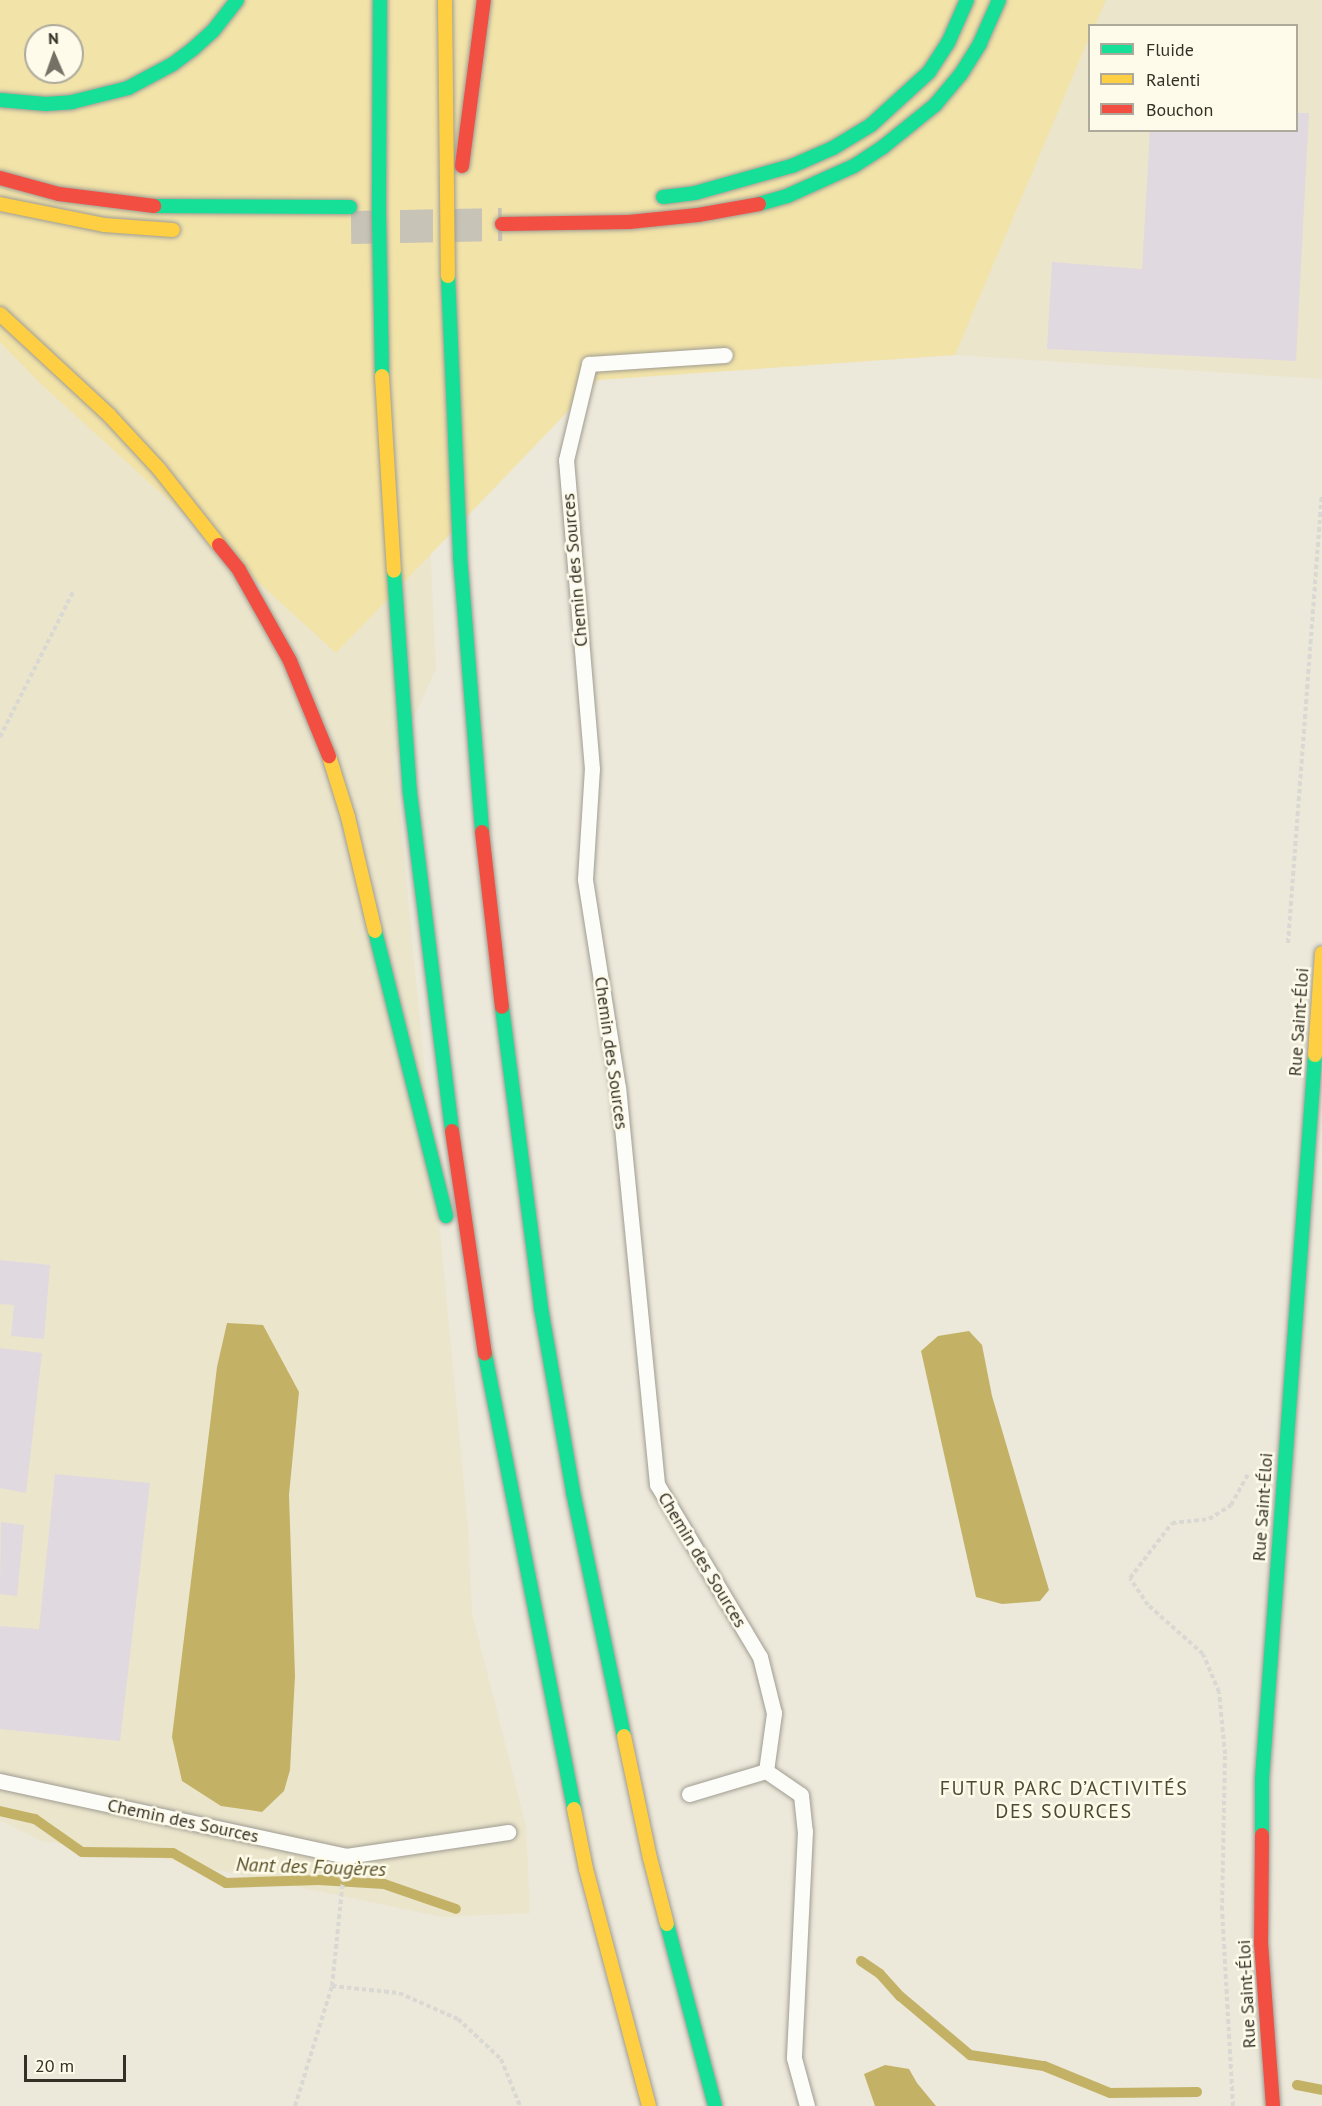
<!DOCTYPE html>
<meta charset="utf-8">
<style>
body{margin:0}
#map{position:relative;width:1322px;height:2106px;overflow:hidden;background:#ece8da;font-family:"PT Sans",sans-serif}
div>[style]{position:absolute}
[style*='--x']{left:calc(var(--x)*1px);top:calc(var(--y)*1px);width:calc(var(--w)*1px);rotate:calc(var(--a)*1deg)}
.built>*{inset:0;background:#ebe5cc}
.green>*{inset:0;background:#f2e3a8}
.water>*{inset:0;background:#c3b265}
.stream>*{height:10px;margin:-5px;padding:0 5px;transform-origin:5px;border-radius:5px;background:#c3b265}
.building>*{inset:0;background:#e0d9e0}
.highway-tunnel>*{height:33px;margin-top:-16.5px;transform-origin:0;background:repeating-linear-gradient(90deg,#c7c3b6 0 33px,transparent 0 49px)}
.path>*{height:4px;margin-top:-2px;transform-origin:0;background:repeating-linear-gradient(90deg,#d9d8d3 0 4.5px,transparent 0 7.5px)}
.roads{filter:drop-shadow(0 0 2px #a09d92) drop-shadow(0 0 2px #a09d92)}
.lane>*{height:15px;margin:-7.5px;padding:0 7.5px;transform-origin:7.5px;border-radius:7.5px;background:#fcfcf9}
.fast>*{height:14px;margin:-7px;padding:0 7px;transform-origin:7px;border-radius:7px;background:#16e098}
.slow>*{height:14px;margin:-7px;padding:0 7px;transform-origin:7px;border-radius:7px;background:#ffcf43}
.jam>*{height:14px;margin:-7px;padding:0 7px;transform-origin:7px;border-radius:7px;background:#f24e42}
span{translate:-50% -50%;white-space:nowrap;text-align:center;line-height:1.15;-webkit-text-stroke:5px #fefbea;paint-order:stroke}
.street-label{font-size:18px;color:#333126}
.neighbourhood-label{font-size:20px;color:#4f4a33;letter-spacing:1.5px}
.water-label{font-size:20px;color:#594f26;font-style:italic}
.legend{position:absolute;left:1088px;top:24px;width:210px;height:108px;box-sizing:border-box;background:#fefbea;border:2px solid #adaa9c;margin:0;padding:8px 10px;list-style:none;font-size:18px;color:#333126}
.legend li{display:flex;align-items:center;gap:12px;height:30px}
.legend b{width:30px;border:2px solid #adaa9c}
.north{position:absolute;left:24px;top:24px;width:60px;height:60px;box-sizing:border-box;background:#fefbea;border:2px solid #adaa9c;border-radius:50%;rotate:358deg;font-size:16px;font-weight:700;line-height:24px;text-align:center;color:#333126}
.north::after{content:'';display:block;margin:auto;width:21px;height:27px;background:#747165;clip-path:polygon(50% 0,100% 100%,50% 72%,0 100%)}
.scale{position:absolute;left:24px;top:2055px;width:102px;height:27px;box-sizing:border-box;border:3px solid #333126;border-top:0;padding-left:8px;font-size:18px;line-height:21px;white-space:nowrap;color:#333126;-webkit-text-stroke:4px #fefbea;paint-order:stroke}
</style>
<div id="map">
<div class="built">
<i style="clip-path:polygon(evenodd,0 0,1322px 0,1322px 379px,955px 355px,420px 329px,436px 669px,395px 759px,468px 1526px,472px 1613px,526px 1826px,530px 1913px,443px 1917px,155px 1857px,42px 1841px,0 1820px,0 0,1090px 26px,1296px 26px,1296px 130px,1090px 130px,1090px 26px,0 0,36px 36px,72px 36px,72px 72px,36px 72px,36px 36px)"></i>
</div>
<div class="green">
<i style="clip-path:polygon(evenodd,0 0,1106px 0,1095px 25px,1090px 26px,1089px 38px,955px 355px,598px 380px,336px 653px,39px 382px,0 342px,0 0,36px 36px,72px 36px,72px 72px,36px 72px,36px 36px)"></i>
</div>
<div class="water">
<i style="clip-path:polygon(227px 1323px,263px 1325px,299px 1392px,289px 1495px,295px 1676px,290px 1770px,284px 1791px,262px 1812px,221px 1806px,182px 1781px,172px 1737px,217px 1367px)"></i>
<i style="clip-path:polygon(969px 1331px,982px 1345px,992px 1396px,1049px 1590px,1040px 1601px,1002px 1604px,976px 1597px,921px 1351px,938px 1336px)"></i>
<i style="clip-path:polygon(885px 2065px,909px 2069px,917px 2083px,936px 2106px,875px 2106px,864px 2074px)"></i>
</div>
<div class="stream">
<i style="--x:0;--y:1811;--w:36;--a:13"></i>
<i style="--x:35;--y:1819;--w:57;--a:35.1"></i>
<i style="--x:82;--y:1852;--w:91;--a:0.6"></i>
<i style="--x:173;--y:1853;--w:61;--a:29.5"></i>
<i style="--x:226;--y:1883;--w:93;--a:-1.8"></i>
<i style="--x:319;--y:1880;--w:65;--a:3.5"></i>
<i style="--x:384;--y:1884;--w:76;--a:19.1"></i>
<i style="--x:861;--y:1961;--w:23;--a:34"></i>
<i style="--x:880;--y:1974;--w:30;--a:48"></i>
<i style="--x:900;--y:1996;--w:92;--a:40.1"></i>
<i style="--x:970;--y:2055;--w:75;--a:8.5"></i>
<i style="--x:1044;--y:2066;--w:71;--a:22.2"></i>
<i style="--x:1110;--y:2093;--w:87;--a:-0.7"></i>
<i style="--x:1297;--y:2085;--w:25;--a:11"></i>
</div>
<div class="building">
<i style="clip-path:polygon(1296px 113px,1309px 113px,1296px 361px,1047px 349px,1052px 262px,1142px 269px,1150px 130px,1296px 130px)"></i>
<i style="clip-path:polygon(0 1260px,50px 1265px,44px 1339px,11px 1336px,14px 1305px,0 1304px)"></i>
<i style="clip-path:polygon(0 1348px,42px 1353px,26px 1493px,0 1488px)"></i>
<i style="clip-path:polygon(55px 1474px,150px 1483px,120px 1741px,0 1729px,0 1626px,39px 1629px)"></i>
<i style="clip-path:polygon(1px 1522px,24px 1525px,17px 1596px,0 1594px)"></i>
</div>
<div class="highway-tunnel">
<i style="--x:351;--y:227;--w:151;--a:-1.1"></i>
</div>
<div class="path">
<i style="--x:0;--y:737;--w:162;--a:-63.3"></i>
<i style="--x:1288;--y:943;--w:449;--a:-85.7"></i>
<i style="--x:332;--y:1986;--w:67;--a:6"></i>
<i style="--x:399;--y:1993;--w:64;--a:23.8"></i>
<i style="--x:458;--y:2019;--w:59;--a:42.9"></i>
<i style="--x:501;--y:2059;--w:51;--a:68"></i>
<i style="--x:295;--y:2106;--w:126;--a:-72.9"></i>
<i style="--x:332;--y:1986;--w:108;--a:-84.1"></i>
<i style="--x:1233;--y:2106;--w:196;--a:-93.2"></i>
<i style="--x:1222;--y:1910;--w:156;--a:-88.9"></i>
<i style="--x:1225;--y:1754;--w:62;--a:-95.5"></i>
<i style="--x:1219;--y:1692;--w:41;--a:-112.8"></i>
<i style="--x:1203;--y:1654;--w:74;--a:-138.3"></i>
<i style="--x:1148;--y:1605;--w:32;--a:-124"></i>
<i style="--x:1130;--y:1578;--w:69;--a:-52.6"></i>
<i style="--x:1172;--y:1523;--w:37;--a:-6"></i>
<i style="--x:1209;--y:1519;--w:26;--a:-32"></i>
<i style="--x:1231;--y:1505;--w:35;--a:-61"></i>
</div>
<div class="roads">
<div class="lane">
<i style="--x:766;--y:1771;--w:42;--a:34.4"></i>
<i style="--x:801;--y:1795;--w:36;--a:84"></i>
<i style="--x:805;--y:1831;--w:227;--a:92.8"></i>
<i style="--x:794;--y:2058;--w:50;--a:74.8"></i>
<i style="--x:0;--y:1781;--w:354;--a:12.2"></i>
<i style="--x:346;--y:1856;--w:164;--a:-8.4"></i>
<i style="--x:689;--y:1794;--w:80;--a:-16.6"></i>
<i style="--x:766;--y:1771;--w:59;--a:-82.1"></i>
<i style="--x:774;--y:1713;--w:58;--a:-104"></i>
<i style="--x:760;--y:1657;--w:201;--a:-120.8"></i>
<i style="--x:657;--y:1484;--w:398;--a:-95.6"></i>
<i style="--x:618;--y:1088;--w:212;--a:-99"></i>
<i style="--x:585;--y:879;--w:110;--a:-86.4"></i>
<i style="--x:592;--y:769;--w:310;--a:-94.8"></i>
<i style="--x:566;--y:460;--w:99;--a:-76.5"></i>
<i style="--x:589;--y:364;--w:136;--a:-3.8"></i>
</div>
<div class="fast">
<i style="--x:380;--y:0;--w:215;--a:90.3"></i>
<i style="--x:379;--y:215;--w:161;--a:88.9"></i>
<i style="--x:0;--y:100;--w:46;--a:5"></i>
<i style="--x:46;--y:104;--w:26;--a:-4"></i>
<i style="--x:72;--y:102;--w:58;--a:-14"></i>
<i style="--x:128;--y:88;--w:51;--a:-28.1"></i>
<i style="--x:173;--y:64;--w:26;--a:-37"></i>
<i style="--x:194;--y:48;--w:25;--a:-42"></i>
<i style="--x:213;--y:31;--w:39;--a:-52"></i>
<i style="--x:663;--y:197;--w:32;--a:-7"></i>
<i style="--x:695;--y:193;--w:101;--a:-15.6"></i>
<i style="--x:792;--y:166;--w:45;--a:-23.7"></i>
<i style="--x:833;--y:148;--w:44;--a:-31.2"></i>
<i style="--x:871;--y:125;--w:79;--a:-42.4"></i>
<i style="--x:929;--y:72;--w:35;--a:-57"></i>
<i style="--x:948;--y:43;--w:47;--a:-66.2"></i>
<i style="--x:759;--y:204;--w:29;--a:-16"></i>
<i style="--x:787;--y:196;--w:73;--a:-24.1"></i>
<i style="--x:854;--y:166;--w:35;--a:-33"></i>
<i style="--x:883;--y:147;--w:67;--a:-38.9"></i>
<i style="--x:935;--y:105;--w:40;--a:-50"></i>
<i style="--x:961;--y:74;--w:36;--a:-58"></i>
<i style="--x:980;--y:43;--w:47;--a:-66.2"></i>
<i style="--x:154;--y:206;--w:196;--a:0.3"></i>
<i style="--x:448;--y:276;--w:280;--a:87.5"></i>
<i style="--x:460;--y:556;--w:277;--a:85.4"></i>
<i style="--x:394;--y:571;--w:223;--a:85.9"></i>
<i style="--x:410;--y:793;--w:341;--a:82.9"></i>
<i style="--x:375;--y:931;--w:294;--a:76"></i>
<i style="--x:502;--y:1007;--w:304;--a:82.6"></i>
<i style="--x:541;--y:1308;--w:187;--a:80.1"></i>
<i style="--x:573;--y:1492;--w:249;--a:78.2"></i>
<i style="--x:485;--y:1354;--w:464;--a:78.9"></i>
<i style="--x:1262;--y:1835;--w:56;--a:-90"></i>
<i style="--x:1262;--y:1779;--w:726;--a:-85.81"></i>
<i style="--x:667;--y:1924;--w:188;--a:75.2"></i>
</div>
<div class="slow">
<i style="--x:445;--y:0;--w:276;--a:89.4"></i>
<i style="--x:0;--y:204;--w:106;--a:11.4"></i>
<i style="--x:104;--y:225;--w:69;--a:4.1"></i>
<i style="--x:0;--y:314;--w:149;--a:42.8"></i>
<i style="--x:109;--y:415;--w:74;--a:47.2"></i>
<i style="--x:159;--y:469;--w:97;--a:51.7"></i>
<i style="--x:382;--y:376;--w:195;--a:86.5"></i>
<i style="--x:329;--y:756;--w:64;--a:72.7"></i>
<i style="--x:348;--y:817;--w:117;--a:76.7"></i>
<i style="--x:1315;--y:1055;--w:102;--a:-86.1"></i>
<i style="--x:624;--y:1736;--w:125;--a:78"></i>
<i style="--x:650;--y:1858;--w:68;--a:75.6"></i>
<i style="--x:574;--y:1809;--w:61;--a:78.7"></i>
<i style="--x:586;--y:1869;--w:245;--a:75.1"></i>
</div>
<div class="jam">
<i style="--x:462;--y:166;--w:167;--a:-82.5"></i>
<i style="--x:0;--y:178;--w:61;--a:15.2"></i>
<i style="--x:59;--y:194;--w:96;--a:7.2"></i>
<i style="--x:502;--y:224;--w:127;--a:-0.9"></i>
<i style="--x:629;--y:222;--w:69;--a:-5.8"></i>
<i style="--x:698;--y:215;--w:62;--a:-10.2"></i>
<i style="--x:219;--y:545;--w:32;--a:51"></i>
<i style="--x:239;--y:570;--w:104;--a:60.7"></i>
<i style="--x:290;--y:661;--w:103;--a:67.7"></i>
<i style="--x:482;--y:832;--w:176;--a:83.5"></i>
<i style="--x:452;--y:1131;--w:225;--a:81.6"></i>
<i style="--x:1262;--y:1835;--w:108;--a:90.5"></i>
<i style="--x:1261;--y:1943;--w:163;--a:85.8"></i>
</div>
</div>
<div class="street-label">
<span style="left:575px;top:570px;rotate:-95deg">Chemin des Sources</span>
<span style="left:1299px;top:1022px;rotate:-86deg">Rue Saint-Éloi</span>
<span style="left:611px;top:1053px;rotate:82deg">Chemin des Sources</span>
<span style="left:1263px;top:1507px;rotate:-86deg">Rue Saint-Éloi</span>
<span style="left:702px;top:1560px;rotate:59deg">Chemin des Sources</span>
<span style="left:183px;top:1821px;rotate:12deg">Chemin des Sources</span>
<span style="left:1247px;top:1994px;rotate:-93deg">Rue Saint-Éloi</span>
</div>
<div class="neighbourhood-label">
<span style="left:1064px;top:1800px">FUTUR PARC D’ACTIVITÉS<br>DES SOURCES</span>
</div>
<div class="water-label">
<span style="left:311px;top:1867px;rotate:2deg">Nant des Fougères</span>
</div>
<ul class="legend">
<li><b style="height:8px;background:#16e098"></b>Fluide</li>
<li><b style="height:8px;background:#ffcf43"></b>Ralenti</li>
<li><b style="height:8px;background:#f24e42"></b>Bouchon</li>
</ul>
<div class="north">N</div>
<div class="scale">20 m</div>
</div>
